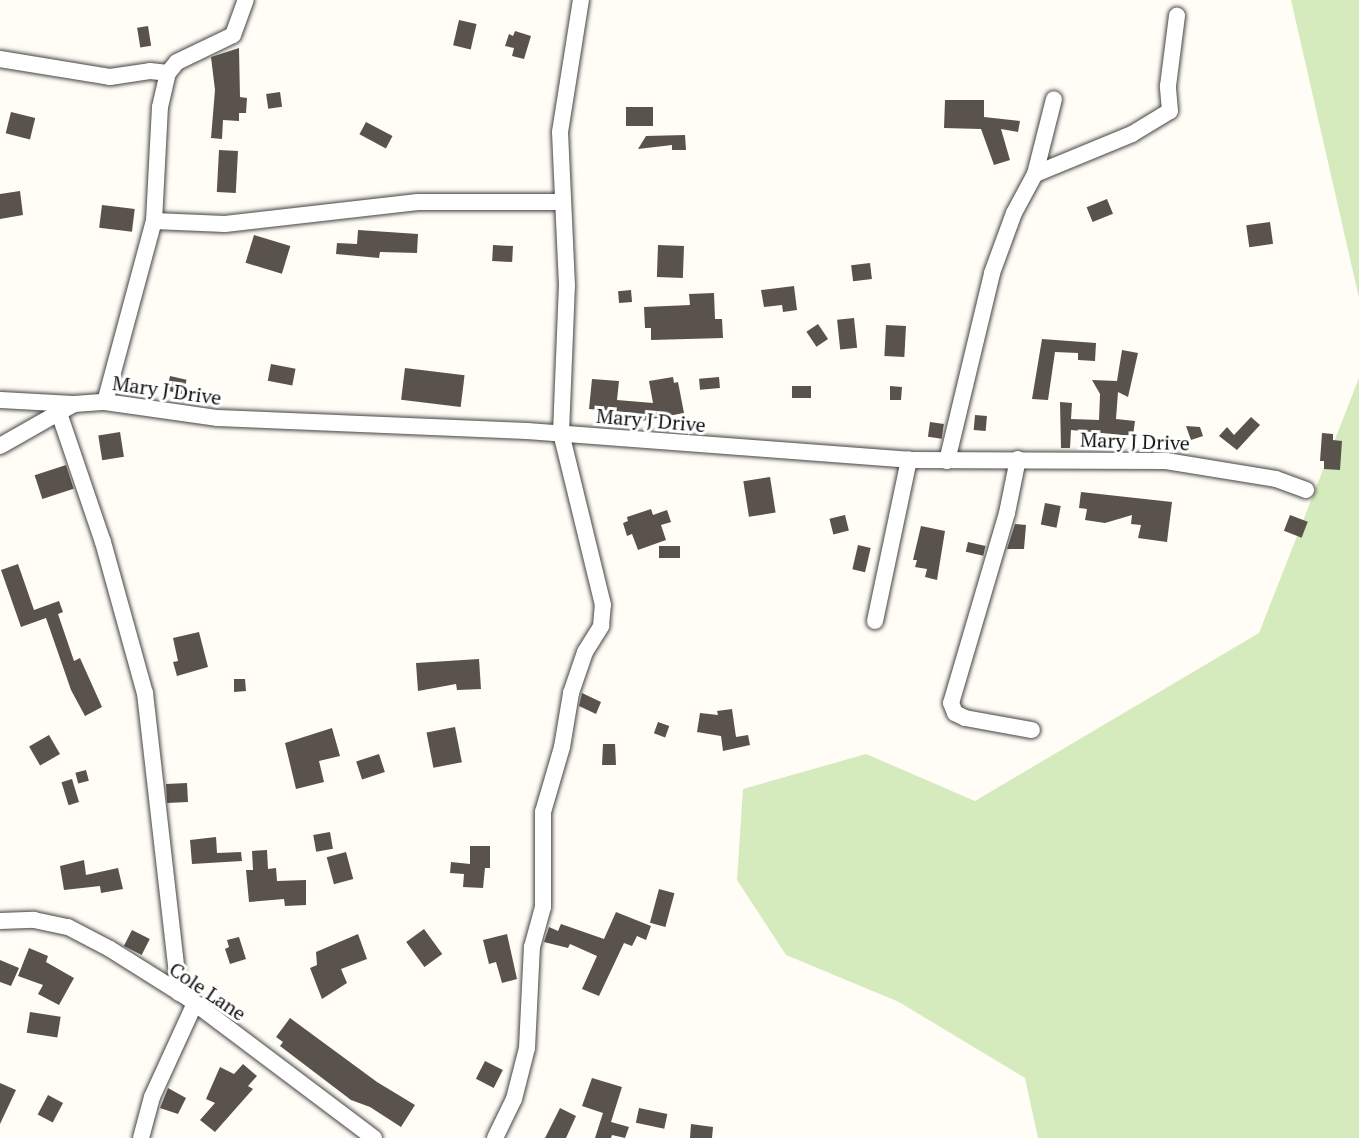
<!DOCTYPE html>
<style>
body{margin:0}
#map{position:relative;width:1359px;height:1138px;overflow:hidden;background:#fffdf5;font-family:"PT Serif",serif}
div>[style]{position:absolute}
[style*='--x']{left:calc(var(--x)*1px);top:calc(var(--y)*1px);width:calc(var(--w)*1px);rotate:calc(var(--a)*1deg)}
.green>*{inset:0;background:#d5ebbd}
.building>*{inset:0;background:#5a524d;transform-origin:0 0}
.roads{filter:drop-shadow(0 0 2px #444) drop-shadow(0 0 2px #444)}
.minor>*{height:16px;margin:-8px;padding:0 8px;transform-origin:8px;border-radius:8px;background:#fff}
span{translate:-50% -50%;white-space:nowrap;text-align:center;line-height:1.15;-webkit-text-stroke:6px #fff;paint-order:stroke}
.street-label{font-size:20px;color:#111}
</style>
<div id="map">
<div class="green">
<i style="clip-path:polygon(1291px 0,1359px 0,1359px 298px)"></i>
<i style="clip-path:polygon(1359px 378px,1359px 1138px,1038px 1138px,1025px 1078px,899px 1002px,786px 955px,737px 880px,743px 789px,866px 754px,975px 801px,1259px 633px)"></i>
</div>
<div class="building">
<i style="left:459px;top:20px;width:18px;height:26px;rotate:13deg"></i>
<i style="left:148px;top:26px;width:20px;height:11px;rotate:81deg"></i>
<i style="clip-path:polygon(515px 31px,531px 36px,524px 59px,512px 56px,514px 48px,505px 46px,509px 34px,513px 36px)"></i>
<i style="clip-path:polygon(239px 48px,240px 97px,247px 98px,246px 113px,239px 113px,239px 121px,223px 120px,222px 139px,211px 138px,215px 90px,211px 57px)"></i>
<i style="left:280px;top:92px;width:15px;height:14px;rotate:82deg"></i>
<i style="clip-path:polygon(945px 100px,984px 100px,984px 117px,1020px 121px,1018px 132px,1001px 129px,1010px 160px,994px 165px,981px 129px,944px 128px)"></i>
<i style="left:626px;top:107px;width:27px;height:19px"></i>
<i style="left:11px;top:112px;width:25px;height:22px;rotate:14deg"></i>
<i style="left:366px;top:122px;width:30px;height:14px;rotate:28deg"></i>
<i style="clip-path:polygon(685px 135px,686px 150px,672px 150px,672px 145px,638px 149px,646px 136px)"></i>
<i style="left:219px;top:150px;width:19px;height:42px;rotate:3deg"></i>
<i style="clip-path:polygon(20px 191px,23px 215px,0 219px,0 194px)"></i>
<i style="left:1107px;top:199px;width:16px;height:22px;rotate:68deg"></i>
<i style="left:102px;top:205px;width:33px;height:23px;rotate:7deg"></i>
<i style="left:1270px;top:222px;width:22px;height:24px;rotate:82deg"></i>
<i style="clip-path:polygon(358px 230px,418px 234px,417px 253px,380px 252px,379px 258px,336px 254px,337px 243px,357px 244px)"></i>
<i style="left:254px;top:235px;width:38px;height:29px;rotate:17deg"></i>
<i style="left:493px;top:245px;width:20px;height:16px;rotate:3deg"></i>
<i style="left:658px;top:245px;width:26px;height:32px;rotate:2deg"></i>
<i style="left:870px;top:263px;width:16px;height:19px;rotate:83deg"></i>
<i style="clip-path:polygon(794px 286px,797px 310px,783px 312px,782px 305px,764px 307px,761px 290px)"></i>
<i style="left:631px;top:290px;width:12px;height:13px;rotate:85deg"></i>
<i style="clip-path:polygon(714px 293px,715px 319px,722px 319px,723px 338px,651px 340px,651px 328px,645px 328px,644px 307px,690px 305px,689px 294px)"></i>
<i style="left:854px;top:318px;width:30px;height:17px;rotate:84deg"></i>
<i style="left:818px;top:324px;width:18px;height:14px;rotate:56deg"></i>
<i style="left:886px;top:325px;width:20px;height:31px;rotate:3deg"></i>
<i style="clip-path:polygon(1042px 339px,1096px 343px,1095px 361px,1078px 360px,1078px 353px,1055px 352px,1048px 400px,1032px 399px)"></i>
<i style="clip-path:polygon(1122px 350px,1138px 353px,1128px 397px,1118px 392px,1116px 419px,1135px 421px,1133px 436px,1071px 430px,1070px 448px,1061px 448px,1060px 402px,1072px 403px,1071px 419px,1099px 420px,1100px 394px,1092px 380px,1117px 381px)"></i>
<i style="left:271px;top:364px;width:25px;height:17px;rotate:11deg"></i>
<i style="left:405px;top:368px;width:60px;height:32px;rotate:7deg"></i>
<i style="left:170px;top:376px;width:17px;height:15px;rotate:13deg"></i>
<i style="clip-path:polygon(673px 377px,674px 383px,678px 382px,684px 413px,636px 422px,637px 413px,589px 409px,592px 379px,619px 381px,617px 400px,653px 403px,649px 381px)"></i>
<i style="left:719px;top:377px;width:11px;height:20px;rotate:85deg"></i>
<i style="left:792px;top:386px;width:19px;height:12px"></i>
<i style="clip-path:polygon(890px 386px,902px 387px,901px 400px,890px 400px)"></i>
<i style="left:975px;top:415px;width:12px;height:15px;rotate:5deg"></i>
<i style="clip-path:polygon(1251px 417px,1260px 425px,1237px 450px,1219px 436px,1227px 427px,1234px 435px)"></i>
<i style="left:930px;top:422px;width:14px;height:15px;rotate:8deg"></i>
<i style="clip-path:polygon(1186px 426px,1200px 427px,1203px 436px,1191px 440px)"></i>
<i style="left:120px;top:432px;width:25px;height:22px;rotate:81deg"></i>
<i style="clip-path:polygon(1322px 433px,1333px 434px,1333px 440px,1342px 441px,1340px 470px,1324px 469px,1324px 461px,1320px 461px)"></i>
<i style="left:66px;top:465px;width:25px;height:33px;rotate:72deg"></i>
<i style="left:770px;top:477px;width:36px;height:27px;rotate:81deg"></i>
<i style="clip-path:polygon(1081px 492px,1172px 502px,1167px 542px,1138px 538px,1141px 525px,1131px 524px,1132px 515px,1105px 523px,1085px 520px,1087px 509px,1079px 508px)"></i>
<i style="left:1045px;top:503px;width:16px;height:22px;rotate:11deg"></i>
<i style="clip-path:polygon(651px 509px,653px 515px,667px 510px,671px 522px,661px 525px,666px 540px,638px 550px,632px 534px,627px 536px,623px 523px,628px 521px,627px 517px)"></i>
<i style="left:845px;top:515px;width:16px;height:16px;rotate:76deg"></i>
<i style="left:1290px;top:515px;width:19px;height:17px;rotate:21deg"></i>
<i style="clip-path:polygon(1015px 524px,1026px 525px,1024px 549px,1007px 549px)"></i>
<i style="clip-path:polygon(921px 526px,945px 531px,937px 580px,925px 577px,927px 569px,915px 567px,917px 560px,913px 560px)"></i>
<i style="left:968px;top:542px;width:18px;height:10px;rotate:13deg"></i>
<i style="left:858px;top:545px;width:13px;height:25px;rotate:13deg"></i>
<i style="left:659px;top:546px;width:21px;height:12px"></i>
<i style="clip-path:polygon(18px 564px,34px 610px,59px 601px,63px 612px,58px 614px,74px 661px,80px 658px,102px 707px,85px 716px,71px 690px,46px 618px,21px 627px,1px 570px)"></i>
<i style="clip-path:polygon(199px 632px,208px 667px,177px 676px,173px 662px,178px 661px,173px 638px)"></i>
<i style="clip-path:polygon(479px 659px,481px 689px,457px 690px,456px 684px,418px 691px,416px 663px)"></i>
<i style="clip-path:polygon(234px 679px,245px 679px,246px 691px,234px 692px)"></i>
<i style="clip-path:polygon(582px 693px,601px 702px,596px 714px,579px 706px)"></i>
<i style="clip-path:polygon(732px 709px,736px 737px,748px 735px,750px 745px,723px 751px,721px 736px,697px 732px,700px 713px,718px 715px,717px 711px)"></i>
<i style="left:658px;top:722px;width:12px;height:12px;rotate:20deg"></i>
<i style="left:455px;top:727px;width:36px;height:29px;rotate:79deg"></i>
<i style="clip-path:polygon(332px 728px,340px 756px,319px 761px,324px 782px,296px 789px,285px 743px)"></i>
<i style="left:49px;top:735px;width:22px;height:23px;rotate:60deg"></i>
<i style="clip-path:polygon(603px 744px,615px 744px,616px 765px,602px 765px)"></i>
<i style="left:379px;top:754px;width:19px;height:24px;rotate:72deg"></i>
<i style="left:86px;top:770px;width:11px;height:11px;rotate:75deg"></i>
<i style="left:72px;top:779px;width:24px;height:11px;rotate:73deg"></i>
<i style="left:187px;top:783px;width:19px;height:21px;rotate:87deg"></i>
<i style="left:330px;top:832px;width:17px;height:17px;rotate:80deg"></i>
<i style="clip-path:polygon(216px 837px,217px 853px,241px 852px,242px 861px,192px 864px,190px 840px)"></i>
<i style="clip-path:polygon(470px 846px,490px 846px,490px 868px,485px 868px,483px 888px,463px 887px,464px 874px,450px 873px,451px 862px,470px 864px)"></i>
<i style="clip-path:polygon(267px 850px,268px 869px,276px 868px,277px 881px,306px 880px,306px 905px,285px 906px,284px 899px,249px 902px,246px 870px,253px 870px,252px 851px)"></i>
<i style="left:346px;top:852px;width:28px;height:20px;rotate:75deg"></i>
<i style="clip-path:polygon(84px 860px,86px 875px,118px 868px,123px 889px,101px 893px,100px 886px,64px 890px,60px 866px)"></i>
<i style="left:659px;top:889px;width:16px;height:35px;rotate:15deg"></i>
<i style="clip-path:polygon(616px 912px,651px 926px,646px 940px,637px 936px,632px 946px,624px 943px,599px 996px,582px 989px,597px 956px,570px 944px,568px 948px,544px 942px,549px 927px,558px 931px,561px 924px,604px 939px)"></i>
<i style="left:424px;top:929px;width:31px;height:22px;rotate:54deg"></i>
<i style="left:132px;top:930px;width:20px;height:18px;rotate:27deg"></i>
<i style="clip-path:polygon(358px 934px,367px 959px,341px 969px,347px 983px,322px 999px,310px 968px,317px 965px,316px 952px)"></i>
<i style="clip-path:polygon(507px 934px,517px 979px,502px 983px,496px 962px,489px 964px,483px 940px)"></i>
<i style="clip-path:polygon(239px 937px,246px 959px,230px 964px,225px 949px,229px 947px,227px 940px)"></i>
<i style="clip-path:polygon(29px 948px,48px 956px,46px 962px,74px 978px,59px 1005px,38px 994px,43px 985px,18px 976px)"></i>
<i style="clip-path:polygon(0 960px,19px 968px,11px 986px,0 982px)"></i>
<i style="left:30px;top:1012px;width:31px;height:21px;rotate:9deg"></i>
<i style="clip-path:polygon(290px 1018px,377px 1082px,415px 1105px,401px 1127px,370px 1107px,351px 1100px,280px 1046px,283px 1042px,276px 1037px)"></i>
<i style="left:485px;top:1061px;width:20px;height:20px;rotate:27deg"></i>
<i style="clip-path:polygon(243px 1064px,257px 1076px,248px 1086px,253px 1089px,215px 1132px,200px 1120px,215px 1103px,206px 1099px,220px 1067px,234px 1074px)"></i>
<i style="clip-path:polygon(592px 1078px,622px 1087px,611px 1122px,629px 1127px,625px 1138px,612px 1135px,611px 1138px,595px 1138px,603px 1113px,582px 1106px)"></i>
<i style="clip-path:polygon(0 1083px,16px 1090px,0 1124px)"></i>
<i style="clip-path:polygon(168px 1088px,186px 1098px,178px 1114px,160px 1108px)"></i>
<i style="left:48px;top:1095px;width:17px;height:22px;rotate:28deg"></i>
<i style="clip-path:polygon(560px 1108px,576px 1116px,566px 1138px,545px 1138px)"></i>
<i style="left:639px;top:1108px;width:29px;height:15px;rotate:12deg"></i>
<i style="clip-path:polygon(691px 1124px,713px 1127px,712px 1138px,690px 1138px)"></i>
</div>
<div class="roads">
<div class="minor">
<i style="--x:0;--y:59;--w:111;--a:9.3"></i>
<i style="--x:110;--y:77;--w:40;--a:-8.5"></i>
<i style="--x:150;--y:71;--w:18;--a:6"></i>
<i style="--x:1035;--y:174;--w:105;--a:-22.4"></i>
<i style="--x:1132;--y:134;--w:44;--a:-31.2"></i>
<i style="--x:1170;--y:111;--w:25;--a:-95"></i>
<i style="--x:1168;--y:86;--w:71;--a:-82.7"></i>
<i style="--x:154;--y:221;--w:71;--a:2.4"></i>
<i style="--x:225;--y:224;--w:194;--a:-6.5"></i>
<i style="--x:418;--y:202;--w:145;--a:0"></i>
<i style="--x:0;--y:400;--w:74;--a:3.1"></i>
<i style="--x:105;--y:402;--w:188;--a:-74.9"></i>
<i style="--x:154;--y:221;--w:114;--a:-87"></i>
<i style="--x:160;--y:107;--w:35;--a:-77"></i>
<i style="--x:168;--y:73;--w:14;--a:-51"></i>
<i style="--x:177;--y:62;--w:62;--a:-25.7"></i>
<i style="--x:233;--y:35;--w:37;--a:-70"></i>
<i style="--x:59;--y:413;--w:136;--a:71.2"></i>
<i style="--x:103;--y:542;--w:157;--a:74.5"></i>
<i style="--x:145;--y:693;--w:302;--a:83.5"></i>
<i style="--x:0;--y:446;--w:85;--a:-29.6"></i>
<i style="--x:74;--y:404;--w:31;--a:-4"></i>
<i style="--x:105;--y:402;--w:114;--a:8.1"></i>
<i style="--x:218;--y:418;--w:309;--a:2.4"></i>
<i style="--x:527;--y:431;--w:383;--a:4.3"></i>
<i style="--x:909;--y:460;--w:257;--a:0.2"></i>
<i style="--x:1166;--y:461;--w:111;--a:9.3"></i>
<i style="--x:1276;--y:479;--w:32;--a:20"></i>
<i style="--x:1018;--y:459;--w:55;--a:101.5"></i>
<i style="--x:1007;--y:513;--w:198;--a:106.4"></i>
<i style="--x:951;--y:703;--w:11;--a:68"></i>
<i style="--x:955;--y:713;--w:11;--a:27"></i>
<i style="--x:965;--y:718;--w:68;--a:10.2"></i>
<i style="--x:947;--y:461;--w:193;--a:-76.5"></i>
<i style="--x:992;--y:273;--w:64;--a:-69.9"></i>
<i style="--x:1014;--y:213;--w:44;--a:-61.7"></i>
<i style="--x:1035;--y:174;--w:77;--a:-75.8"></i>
<i style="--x:875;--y:621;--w:165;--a:-78.1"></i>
<i style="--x:0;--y:921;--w:34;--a:-2"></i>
<i style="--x:34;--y:920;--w:35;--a:12"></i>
<i style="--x:68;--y:927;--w:47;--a:27.6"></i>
<i style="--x:110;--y:949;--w:92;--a:32.1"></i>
<i style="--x:188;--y:998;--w:233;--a:37"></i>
<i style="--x:141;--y:1138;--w:42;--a:-75"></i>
<i style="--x:152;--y:1097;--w:103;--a:-65.4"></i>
<i style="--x:495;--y:1138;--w:43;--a:-64"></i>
<i style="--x:514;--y:1099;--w:53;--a:-75.7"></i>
<i style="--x:527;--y:1048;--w:101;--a:-87.2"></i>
<i style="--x:532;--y:947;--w:41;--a:-74.6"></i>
<i style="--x:543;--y:907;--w:95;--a:-90"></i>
<i style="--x:543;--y:812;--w:68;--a:-73.7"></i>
<i style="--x:562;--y:747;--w:55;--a:-80.5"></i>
<i style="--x:571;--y:693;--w:43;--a:-71.1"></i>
<i style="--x:585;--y:652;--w:31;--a:-58"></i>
<i style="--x:601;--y:626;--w:21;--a:-85"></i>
<i style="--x:603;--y:605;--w:177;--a:-103.7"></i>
<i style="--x:561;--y:433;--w:147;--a:-87.7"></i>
<i style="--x:567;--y:286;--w:154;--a:-92.6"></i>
<i style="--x:560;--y:132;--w:134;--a:-81"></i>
</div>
</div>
<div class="street-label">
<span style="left:167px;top:390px;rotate:8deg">Mary J Drive</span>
<span style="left:651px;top:420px;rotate:5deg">Mary J Drive</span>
<span style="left:1135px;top:441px;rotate:2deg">Mary J Drive</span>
<span style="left:208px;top:991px;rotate:34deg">Cole Lane</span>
</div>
</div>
